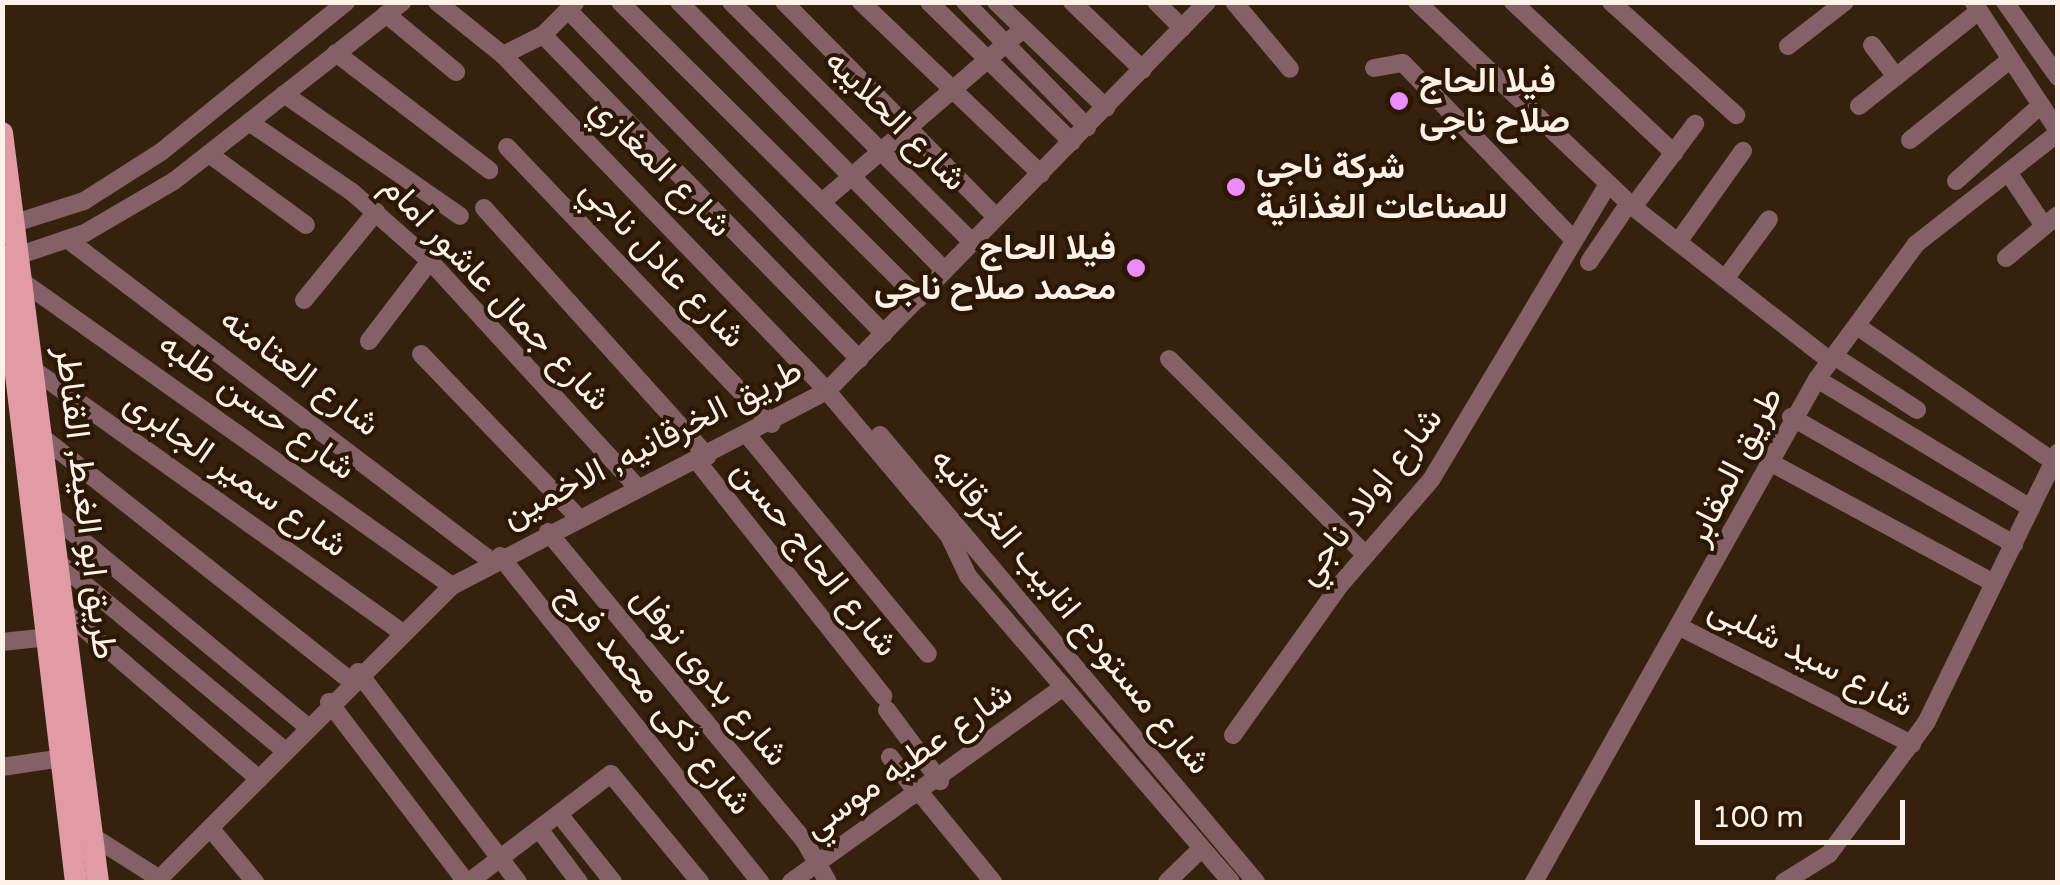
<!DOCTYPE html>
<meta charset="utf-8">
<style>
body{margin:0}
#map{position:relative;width:2060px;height:885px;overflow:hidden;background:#35210d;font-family:"Varela Round",Vazirmatn,sans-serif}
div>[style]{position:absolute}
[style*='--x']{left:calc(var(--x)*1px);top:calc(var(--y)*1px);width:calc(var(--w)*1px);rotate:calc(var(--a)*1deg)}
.minor>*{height:18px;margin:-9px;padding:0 9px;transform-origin:9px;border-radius:9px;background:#836166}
.major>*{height:22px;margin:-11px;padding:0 11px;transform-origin:11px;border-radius:11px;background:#e09ba5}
.dots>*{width:28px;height:28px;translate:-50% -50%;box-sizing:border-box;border:5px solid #2b1704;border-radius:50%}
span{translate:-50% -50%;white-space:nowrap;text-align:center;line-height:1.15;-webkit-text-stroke:8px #2b1704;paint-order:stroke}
.poi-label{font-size:35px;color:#fef2e8;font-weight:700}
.left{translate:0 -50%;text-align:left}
.right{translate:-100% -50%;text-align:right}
.street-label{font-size:35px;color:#fef2e8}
.frame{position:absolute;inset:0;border:5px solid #fef2e8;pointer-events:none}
.scale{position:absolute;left:1695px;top:800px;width:210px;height:45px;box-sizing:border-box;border:5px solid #fef2e8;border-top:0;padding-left:12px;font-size:30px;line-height:35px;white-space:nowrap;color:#fef2e8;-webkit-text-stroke:8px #2b1704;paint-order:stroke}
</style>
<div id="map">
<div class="minor">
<i style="--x:437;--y:2;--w:85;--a:38.8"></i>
<i style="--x:503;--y:55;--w:467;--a:46"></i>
<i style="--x:827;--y:391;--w:189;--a:49.9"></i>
<i style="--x:949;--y:536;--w:44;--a:64.6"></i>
<i style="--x:968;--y:576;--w:403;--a:49.3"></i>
<i style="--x:620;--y:2;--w:421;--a:44.8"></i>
<i style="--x:679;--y:2;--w:377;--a:45.3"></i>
<i style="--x:731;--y:2;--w:340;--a:44.9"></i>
<i style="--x:784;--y:2;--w:302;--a:45.4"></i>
<i style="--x:861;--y:2;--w:249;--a:43.7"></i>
<i style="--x:929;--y:2;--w:200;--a:44.4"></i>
<i style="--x:965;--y:2;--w:175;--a:45.7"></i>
<i style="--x:996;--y:2;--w:153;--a:43.9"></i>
<i style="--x:1072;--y:2;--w:98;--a:43.8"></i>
<i style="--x:1156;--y:2;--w:37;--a:45"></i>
<i style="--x:1234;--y:2;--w:87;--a:50.1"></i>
<i style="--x:1417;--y:2;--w:298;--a:43.5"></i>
<i style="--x:1633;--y:207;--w:250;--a:38"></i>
<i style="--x:1513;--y:2;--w:221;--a:43.2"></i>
<i style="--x:1611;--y:2;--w:169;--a:42.1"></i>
<i style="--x:2005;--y:2;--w:92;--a:54.8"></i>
<i style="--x:1974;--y:3;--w:153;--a:56.7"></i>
<i style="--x:569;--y:11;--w:451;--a:45.7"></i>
<i style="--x:386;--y:14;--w:91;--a:39.6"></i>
<i style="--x:543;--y:35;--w:453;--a:45.7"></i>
<i style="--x:1872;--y:45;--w:40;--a:53"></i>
<i style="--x:1788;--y:46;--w:72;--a:-37.7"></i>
<i style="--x:336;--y:53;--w:193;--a:37.4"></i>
<i style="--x:503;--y:55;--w:45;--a:-26.6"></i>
<i style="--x:543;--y:35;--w:45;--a:-45"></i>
<i style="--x:1374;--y:68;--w:29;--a:-10"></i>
<i style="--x:1403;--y:63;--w:242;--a:46"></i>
<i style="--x:284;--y:94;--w:214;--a:34.7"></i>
<i style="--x:1859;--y:106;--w:153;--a:-38.4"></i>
<i style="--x:249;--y:122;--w:125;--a:34.2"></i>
<i style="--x:352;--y:192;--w:104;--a:41.5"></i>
<i style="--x:430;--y:261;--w:308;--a:47.5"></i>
<i style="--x:1910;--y:140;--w:129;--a:-38.7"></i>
<i style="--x:507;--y:147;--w:383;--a:46.3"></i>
<i style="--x:209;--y:154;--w:120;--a:36.2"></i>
<i style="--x:2010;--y:175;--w:61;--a:56.3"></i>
<i style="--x:1956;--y:181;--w:114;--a:-41.8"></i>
<i style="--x:822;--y:202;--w:265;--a:-40.7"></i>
<i style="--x:1633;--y:207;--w:104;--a:-53.2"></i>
<i style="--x:484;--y:208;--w:334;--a:48"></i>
<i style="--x:15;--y:223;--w:72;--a:-17.7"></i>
<i style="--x:84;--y:201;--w:91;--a:-32.5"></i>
<i style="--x:161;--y:152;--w:238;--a:-39"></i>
<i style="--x:67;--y:239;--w:532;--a:37.21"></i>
<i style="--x:1678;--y:242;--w:112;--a:-54.5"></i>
<i style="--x:20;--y:255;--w:69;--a:-18.7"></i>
<i style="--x:85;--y:233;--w:103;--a:-30.3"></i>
<i style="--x:174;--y:181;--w:290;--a:-38.1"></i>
<i style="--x:2006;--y:258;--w:67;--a:-39.6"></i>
<i style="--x:1589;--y:262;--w:71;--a:-55.9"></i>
<i style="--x:1725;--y:279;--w:74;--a:-53.7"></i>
<i style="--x:23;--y:282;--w:526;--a:35.32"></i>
<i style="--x:304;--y:300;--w:114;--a:-50.7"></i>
<i style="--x:1857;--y:326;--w:238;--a:34.6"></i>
<i style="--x:369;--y:341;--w:101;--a:-52.7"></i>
<i style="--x:421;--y:354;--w:226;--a:46.1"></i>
<i style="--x:1834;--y:356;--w:99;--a:33"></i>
<i style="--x:1169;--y:359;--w:276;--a:44.9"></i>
<i style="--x:34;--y:370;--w:451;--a:35.5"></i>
<i style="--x:1817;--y:379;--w:250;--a:31.1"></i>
<i style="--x:1791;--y:417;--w:257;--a:29.7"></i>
<i style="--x:880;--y:435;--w:584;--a:49.93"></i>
<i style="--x:42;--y:437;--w:392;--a:38.3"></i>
<i style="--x:749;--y:437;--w:281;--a:50.5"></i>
<i style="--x:697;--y:461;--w:300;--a:51.6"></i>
<i style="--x:1768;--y:461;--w:257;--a:28.4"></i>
<i style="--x:54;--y:517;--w:328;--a:39.6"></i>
<i style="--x:548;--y:532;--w:400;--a:50.3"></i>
<i style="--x:804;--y:840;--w:48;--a:60.3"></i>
<i style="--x:500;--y:556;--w:417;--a:51.4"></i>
<i style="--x:60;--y:564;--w:293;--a:39.7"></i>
<i style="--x:59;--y:607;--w:264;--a:40.7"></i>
<i style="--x:1680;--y:627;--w:260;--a:26.8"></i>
<i style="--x:2;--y:642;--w:47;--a:-6.1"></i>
<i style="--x:358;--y:672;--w:264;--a:52.7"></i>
<i style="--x:329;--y:702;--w:226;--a:52.7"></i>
<i style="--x:887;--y:710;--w:89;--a:53.3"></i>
<i style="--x:1233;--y:735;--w:184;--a:-54.5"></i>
<i style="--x:1340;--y:585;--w:139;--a:-49.1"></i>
<i style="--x:1431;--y:480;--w:345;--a:-59.1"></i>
<i style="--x:890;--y:757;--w:48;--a:52.7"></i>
<i style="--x:2;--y:767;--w:62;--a:-8.4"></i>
<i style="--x:921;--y:794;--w:114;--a:50.7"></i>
<i style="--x:559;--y:814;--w:87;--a:51.5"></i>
<i style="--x:211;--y:829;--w:69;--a:50.3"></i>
<i style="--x:539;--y:829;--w:66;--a:53"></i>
<i style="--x:92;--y:836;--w:80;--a:32.3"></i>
<i style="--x:156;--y:882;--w:419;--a:-45"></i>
<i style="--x:452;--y:586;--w:423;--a:-27.5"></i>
<i style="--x:827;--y:391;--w:544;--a:-45.67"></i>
<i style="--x:469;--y:882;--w:178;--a:-37.3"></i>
<i style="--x:611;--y:774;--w:140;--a:50.5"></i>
<i style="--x:791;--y:882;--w:333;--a:-35.6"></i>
<i style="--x:1167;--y:882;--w:47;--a:-44.1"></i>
<i style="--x:1534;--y:882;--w:577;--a:-60.64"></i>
<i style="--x:1817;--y:379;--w:167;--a:-53.7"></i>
<i style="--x:1916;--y:244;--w:180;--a:-38"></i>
<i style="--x:1784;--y:882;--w:53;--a:-31.9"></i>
<i style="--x:1829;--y:854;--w:163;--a:-53.5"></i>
<i style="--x:1926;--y:723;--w:301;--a:-64"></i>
</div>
<div class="major">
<i style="--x:2;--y:133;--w:755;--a:82.7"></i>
<i style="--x:2;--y:256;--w:630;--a:83.26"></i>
</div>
<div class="dots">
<i style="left:1399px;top:101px;background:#eb8dfc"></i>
<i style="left:1236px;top:187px;background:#eb8dfc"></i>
<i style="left:1136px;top:268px;background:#eb8dfc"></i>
</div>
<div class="poi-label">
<span class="left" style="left:1419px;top:101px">فيلا الحاج<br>صلاح ناجى</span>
<span class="left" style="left:1256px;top:187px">شركة ناجى<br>للصناعات الغذائية</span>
<span class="right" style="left:1116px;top:268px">فيلا الحاج<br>محمد صلاح ناجى</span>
</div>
<div class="street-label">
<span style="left:896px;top:120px;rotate:45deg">شارع الحلايبه</span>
<span style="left:661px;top:167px;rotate:45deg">شارع المغازي</span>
<span style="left:663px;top:263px;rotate:46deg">شارع عادل ناجي</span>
<span style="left:496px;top:293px;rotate:46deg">شارع جمال عاشور امام</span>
<span style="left:300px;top:372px;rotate:37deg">شارع العتامنه</span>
<span style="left:257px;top:406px;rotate:35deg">شارع حسن طلبه</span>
<span style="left:652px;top:443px;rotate:-27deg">طريق الخرقانيه, الاخمين</span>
<span style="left:1734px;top:466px;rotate:-63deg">طريق المقابر</span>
<span style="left:236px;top:474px;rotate:35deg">شارع سمير الجابرى</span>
<span style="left:1369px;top:496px;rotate:-52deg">شارع اولاد ناجي</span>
<span style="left:86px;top:503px;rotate:83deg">طريق ابو الغيط, القناطر</span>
<span style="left:815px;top:558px;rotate:51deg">شارع الحاج حسن</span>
<span style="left:1071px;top:611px;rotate:50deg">شارع مستودع انابيب الخرقانيه</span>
<span style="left:1811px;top:657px;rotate:27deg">شارع سيد شلبى</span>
<span style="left:710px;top:676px;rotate:50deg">شارع بدوى نوفل</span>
<span style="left:655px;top:699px;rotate:51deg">شارع ذكى محمد فرج</span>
<span style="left:908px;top:760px;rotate:-35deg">شارع عطيه موسي</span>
</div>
<div class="frame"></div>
<div class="scale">100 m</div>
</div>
